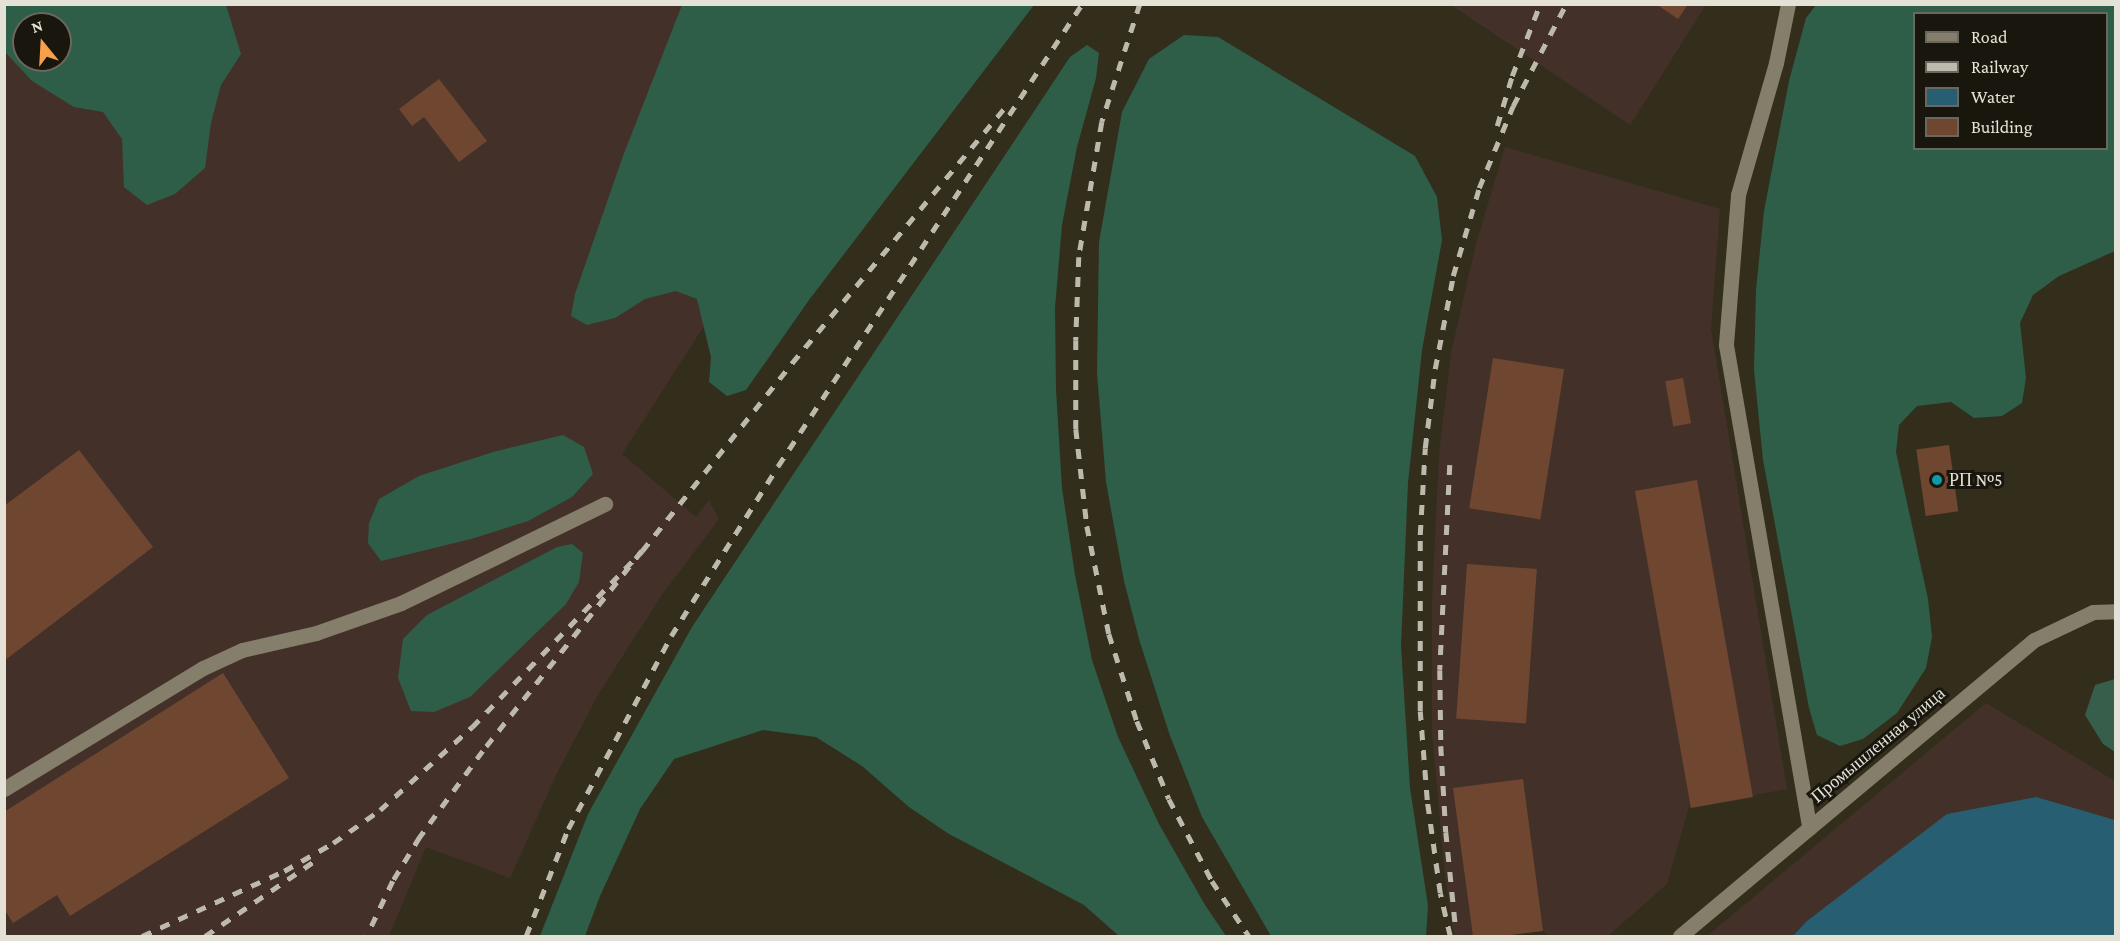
<!DOCTYPE html>
<meta charset="utf-8">
<style>
body{margin:0}
#map{position:relative;width:2120px;height:941px;overflow:hidden;background:#332e1c;font-family:"Crimson Pro",serif}
div>[style]{position:absolute}
[style*='--x']{left:calc(var(--x)*1px);top:calc(var(--y)*1px);width:calc(var(--w)*1px);rotate:calc(var(--a)*1deg)}
.industrial>*{inset:0;background:#433129}
.green>*{inset:0;background:#365e4a}
.forest>*{inset:0;background:#2e5e47}
.water>*{inset:0;background:#285e71}
.building>*{inset:0;background:#6f4731;transform-origin:0 0}
.minor>*{height:15px;margin:-7.5px;padding:0 7.5px;transform-origin:7.5px;border-radius:7.5px;background:#857e6a}
.rail>*{height:4.5px;margin-top:-2.25px;transform-origin:0;background:repeating-linear-gradient(90deg,#bdbaad 0 10px,transparent 0 20px)}
.dots>*{width:16px;height:16px;translate:-50% -50%;box-sizing:border-box;border:3px solid #19160e;border-radius:50%}
span{translate:-50% -50%;white-space:nowrap;text-align:center;line-height:1.15;-webkit-text-stroke:6px #19160e;paint-order:stroke}
.poi-label{font-size:18px;color:#e4e1d6}
.left{translate:0 -50%;text-align:left}
.street-label{font-size:18px;color:#e4e1d6}
.frame{position:absolute;inset:0;border:6px solid #e4e1d6;pointer-events:none}
.legend{position:absolute;left:1913px;top:12px;width:195px;height:138px;box-sizing:border-box;background:#19160e;border:2px solid #6a675e;margin:0;padding:8px 10px;list-style:none;font-size:18px;color:#e4e1d6}
.legend li{display:flex;align-items:center;gap:12px;height:30px}
.legend b{width:30px;border:2px solid #6a675e}
.north{position:absolute;left:12px;top:12px;width:60px;height:60px;box-sizing:border-box;background:#19160e;border:2px solid #6a675e;border-radius:50%;rotate:342deg;font-size:16px;font-weight:700;line-height:24px;text-align:center;color:#e4e1d6}
.north::after{content:'';display:block;margin:auto;width:21px;height:27px;background:#f8a14a;clip-path:polygon(50% 0,100% 100%,50% 72%,0 100%)}
</style>
<div id="map">
<div class="industrial">
<i style="clip-path:polygon(evenodd,5px 5px,909px 5px,622px 454px,696px 517px,709px 500px,719px 519px,661px 596px,599px 693px,556px 775px,510px 878px,426px 847px,389px 936px,5px 936px,5px 5px,24px 24px,60px 24px,60px 60px,24px 60px,24px 24px)"></i>
<i style="clip-path:polygon(1451px 5px,1706px 5px,1630px 125px)"></i>
<i style="clip-path:polygon(1505px 147px,1720px 209px,1711px 329px,1787px 789px,1689px 807px,1667px 884px,1608px 936px,1549px 936px,1543px 931px,1502px 936px,1454px 936px,1445px 875px,1432px 734px,1432px 602px,1439px 454px,1451px 353px,1476px 244px)"></i>
<i style="clip-path:polygon(1986px 703px,2115px 781px,2115px 936px,1707px 936px)"></i>
</div>
<div class="green">
<i style="clip-path:polygon(2115px 679px,2116px 679px,2115px 752px,2103px 744px,2085px 715px,2095px 685px)"></i>
</div>
<div class="forest">
<i style="clip-path:polygon(evenodd,226px 5px,241px 54px,221px 85px,211px 123px,205px 168px,175px 194px,147px 205px,124px 187px,122px 139px,103px 112px,74px 107px,32px 81px,5px 52px,5px 5px,226px 5px,24px 24px,60px 24px,60px 60px,24px 60px,24px 24px)"></i>
<i style="clip-path:polygon(682px 5px,1034px 5px,809px 300px,746px 390px,727px 396px,709px 382px,711px 357px,697px 299px,676px 291px,645px 299px,615px 318px,587px 325px,571px 316px,575px 294px,623px 156px)"></i>
<i style="clip-path:polygon(evenodd,1816px 5px,2116px 5px,2115px 251px,2059px 276px,2033px 295px,2020px 323px,2026px 378px,2022px 403px,2002px 416px,1974px 418px,1951px 402px,1917px 406px,1899px 425px,1896px 452px,1928px 599px,1932px 637px,1926px 668px,1897px 713px,1863px 739px,1840px 746px,1817px 735px,1809px 708px,1763px 460px,1754px 370px,1756px 290px,1764px 211px,1789px 81px,1806px 18px,1816px 5px,1914px 14px,2106px 14px,2106px 148px,1914px 148px,1914px 14px)"></i>
<i style="clip-path:polygon(1184px 35px,1218px 37px,1415px 156px,1437px 197px,1442px 240px,1422px 350px,1408px 483px,1401px 646px,1410px 788px,1428px 906px,1426px 936px,1271px 936px,1202px 817px,1169px 733px,1139px 639px,1124px 581px,1106px 482px,1097px 373px,1099px 242px,1122px 112px,1149px 59px)"></i>
<i style="clip-path:polygon(1087px 45px,1099px 53px,1096px 78px,1077px 147px,1062px 225px,1055px 308px,1056px 390px,1062px 488px,1075px 575px,1092px 660px,1118px 737px,1159px 824px,1205px 905px,1226px 936px,1119px 936px,1084px 905px,949px 834px,909px 807px,862px 766px,816px 737px,763px 730px,674px 759px,640px 809px,600px 896px,585px 936px,540px 936px,588px 814px,692px 627px,1070px 57px)"></i>
<i style="clip-path:polygon(563px 435px,584px 447px,593px 474px,572px 497px,528px 521px,471px 539px,381px 561px,368px 543px,369px 523px,379px 499px,419px 476px,493px 452px)"></i>
<i style="clip-path:polygon(572px 544px,583px 553px,579px 582px,566px 604px,470px 697px,434px 712px,411px 711px,398px 678px,403px 639px,427px 615px,557px 547px)"></i>
</div>
<div class="water">
<i style="clip-path:polygon(2036px 797px,2115px 820px,2115px 936px,1793px 936px,1807px 921px,1947px 814px)"></i>
</div>
<div class="building">
<i style="clip-path:polygon(1656px 4px,1688px 4px,1678px 19px)"></i>
<i style="clip-path:polygon(439px 79px,487px 141px,459px 162px,424px 117px,412px 126px,399px 109px)"></i>
<i style="left:1493px;top:358px;width:72px;height:152px;rotate:9deg"></i>
<i style="left:1683px;top:378px;width:46px;height:18px;rotate:80deg"></i>
<i style="left:1949px;top:445px;width:67px;height:33px;rotate:82deg"></i>
<i style="clip-path:polygon(79px 450px,153px 547px,4px 661px,4px 506px)"></i>
<i style="left:1697px;top:480px;width:322px;height:63px;rotate:80deg"></i>
<i style="left:1467px;top:564px;width:70px;height:155px;rotate:4deg"></i>
<i style="clip-path:polygon(223px 673px,289px 778px,70px 916px,57px 895px,13px 923px,4px 909px,4px 812px)"></i>
<i style="clip-path:polygon(1523px 779px,1543px 931px,1502px 936px,1473px 936px,1453px 788px)"></i>
</div>
<div class="minor">
<i style="--x:1788;--y:4;--w:60;--a:101.5"></i>
<i style="--x:1776;--y:63;--w:137;--a:106.1"></i>
<i style="--x:1738;--y:195;--w:150;--a:94.6"></i>
<i style="--x:1726;--y:345;--w:490;--a:80.2"></i>
<i style="--x:4;--y:789;--w:233;--a:-31.3"></i>
<i style="--x:203;--y:668;--w:43;--a:-24.8"></i>
<i style="--x:242;--y:650;--w:76;--a:-12.9"></i>
<i style="--x:316;--y:633;--w:90;--a:-19.4"></i>
<i style="--x:401;--y:603;--w:227;--a:-25.9"></i>
<i style="--x:1680;--y:936;--w:461;--a:-39.9"></i>
<i style="--x:2034;--y:640;--w:65;--a:-25.4"></i>
<i style="--x:2093;--y:612;--w:23;--a:-2"></i>
</div>
<div class="rail">
<i style="--x:1140;--y:4;--w:124;--a:107.9"></i>
<i style="--x:1102;--y:122;--w:137;--a:99.7"></i>
<i style="--x:1079;--y:257;--w:83;--a:92.1"></i>
<i style="--x:1076;--y:340;--w:89;--a:90"></i>
<i style="--x:1076;--y:429;--w:98;--a:83.5"></i>
<i style="--x:1087;--y:526;--w:110;--a:78.5"></i>
<i style="--x:1109;--y:634;--w:91;--a:72.2"></i>
<i style="--x:1137;--y:721;--w:84;--a:67.7"></i>
<i style="--x:1169;--y:799;--w:93;--a:62.3"></i>
<i style="--x:1212;--y:881;--w:66;--a:56.1"></i>
<i style="--x:1497;--y:126;--w:52;--a:-73.3"></i>
<i style="--x:1512;--y:76;--w:77;--a:-68.7"></i>
<i style="--x:1450;--y:465;--w:205;--a:92.8"></i>
<i style="--x:1440;--y:670;--w:76;--a:89.2"></i>
<i style="--x:1441;--y:746;--w:86;--a:86.7"></i>
<i style="--x:1446;--y:832;--w:100;--a:84.2"></i>
<i style="--x:642;--y:551;--w:241;--a:-51.4"></i>
<i style="--x:792;--y:363;--w:336;--a:-50.2"></i>
<i style="--x:142;--y:936;--w:156;--a:-24.6"></i>
<i style="--x:284;--y:871;--w:56;--a:-29.7"></i>
<i style="--x:333;--y:843;--w:57;--a:-35.1"></i>
<i style="--x:380;--y:810;--w:124;--a:-42.1"></i>
<i style="--x:472;--y:727;--w:245;--a:-46"></i>
<i style="--x:642;--y:551;--w:256;--a:128.5"></i>
<i style="--x:483;--y:751;--w:107;--a:126.2"></i>
<i style="--x:420;--y:837;--w:52;--a:121.5"></i>
<i style="--x:393;--y:881;--w:61;--a:115.3"></i>
<i style="--x:205;--y:936;--w:135;--a:-34.4"></i>
<i style="--x:526;--y:936;--w:115;--a:-68.6"></i>
<i style="--x:568;--y:829;--w:219;--a:-61.9"></i>
<i style="--x:671;--y:636;--w:201;--a:-57.8"></i>
<i style="--x:778;--y:466;--w:553;--a:-56.65"></i>
<i style="--x:1450;--y:936;--w:44;--a:-103.1"></i>
<i style="--x:1440;--y:893;--w:94;--a:-98"></i>
<i style="--x:1427;--y:800;--w:89;--a:-94.5"></i>
<i style="--x:1420;--y:711;--w:176;--a:-90"></i>
<i style="--x:1420;--y:535;--w:87;--a:-86.7"></i>
<i style="--x:1425;--y:448;--w:80;--a:-82.8"></i>
<i style="--x:1435;--y:369;--w:95;--a:-79"></i>
<i style="--x:1453;--y:276;--w:92;--a:-73.5"></i>
<i style="--x:1479;--y:188;--w:89;--a:-67.5"></i>
<i style="--x:1513;--y:106;--w:115;--a:-62.5"></i>
</div>
<div class="dots">
<i style="left:1937px;top:480px;background:#0f9aa8"></i>
</div>
<div class="poi-label">
<span class="left" style="left:1949px;top:480px">РП №5</span>
</div>
<div class="street-label">
<span style="left:1878px;top:745px;rotate:-40deg">Промышленная улица</span>
</div>
<div class="frame"></div>
<ul class="legend">
<li><b style="height:8px;background:#857e6a"></b>Road</li>
<li><b style="height:8px;background:#bdbaad"></b>Railway</li>
<li><b style="height:16px;background:#285e71"></b>Water</li>
<li><b style="height:16px;background:#6f4731"></b>Building</li>
</ul>
<div class="north">N</div>
</div>
